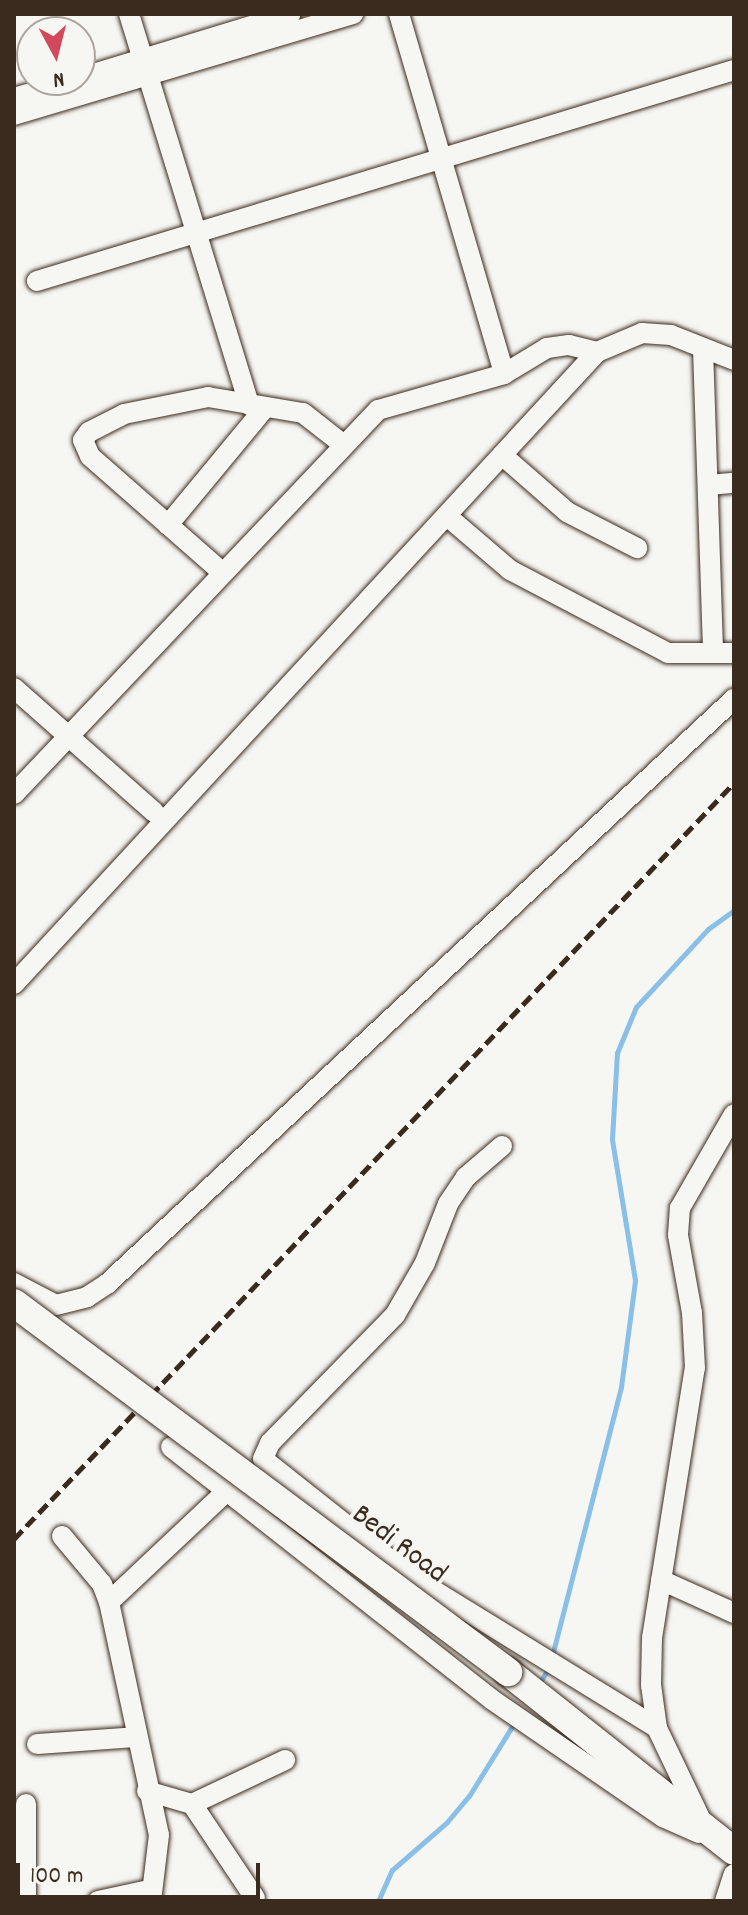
<!DOCTYPE html>
<style>
body{margin:0}
#map{position:relative;width:748px;height:1915px;overflow:hidden;background:#f6f6f2;font-family:Dekko,sans-serif}
div>[style]{position:absolute}
[style*='--x']{left:calc(var(--x)*1px);top:calc(var(--y)*1px);width:calc(var(--w)*1px);rotate:calc(var(--a)*1deg)}
.stream>*{height:5px;margin:-2.5px;padding:0 2.5px;transform-origin:2.5px;border-radius:2.5px;background:#8abfe7}
.roads{filter:drop-shadow(0 0 2px #3b2a1e) drop-shadow(0 0 2px #3b2a1e)}
.minor>*{height:20px;margin:-10px;padding:0 10px;transform-origin:10px;border-radius:10px;background:#f6f6f2}
.secondary>*{height:28px;margin:-14px;padding:0 14px;transform-origin:14px;border-radius:14px;background:#f6f6f2}
.rail>*{height:5px;margin-top:-2.5px;transform-origin:0;background:repeating-linear-gradient(90deg,#3b2a1e 0 12px,transparent 0 18px)}
.bridges{filter:drop-shadow(0 0 2px #3b2a1e) drop-shadow(0 0 2px #3b2a1e)}
.secondary-bridge>*{height:28px;margin:-14px;padding:0 14px;transform-origin:14px;border-radius:14px;background:#f6f6f2}
span{translate:-50% -50%;white-space:nowrap;text-align:center;line-height:1.15;-webkit-text-stroke:8px #f6f6f2;paint-order:stroke}
.street-label{font-size:30px;color:#3b2a1e}
.frame{position:absolute;inset:0;border:16px solid #3b2a1e;pointer-events:none}
.north{position:absolute;left:16px;top:16px;width:80px;height:80px;box-sizing:border-box;background:#f6f6f2;border:2px solid #aba49d;border-radius:50%;rotate:173deg;font-size:22px;font-weight:700;line-height:32px;text-align:center;color:#3b2a1e}
.north::after{content:'';display:block;margin:auto;width:28px;height:36px;background:#d1495b;clip-path:polygon(50% 0,100% 100%,50% 72%,0 100%)}
.scale{position:absolute;left:16px;top:1863px;width:244px;height:36px;box-sizing:border-box;border:4px solid #3b2a1e;border-top:0;padding-left:10px;font-size:24px;line-height:28px;white-space:nowrap;color:#3b2a1e;-webkit-text-stroke:6px #f6f6f2;paint-order:stroke}
</style>
<div id="map">
<div class="stream">
<i style="--x:552;--y:1656;--w:278;--a:-75.6"></i>
<i style="--x:621;--y:1387;--w:108;--a:-82.5"></i>
<i style="--x:635;--y:1280;--w:143;--a:-99.3"></i>
<i style="--x:612;--y:1139;--w:86;--a:-86.7"></i>
<i style="--x:617;--y:1053;--w:50;--a:-67.6"></i>
<i style="--x:636;--y:1007;--w:106;--a:-47.3"></i>
<i style="--x:708;--y:929;--w:32;--a:-36"></i>
<i style="--x:538;--y:1685;--w:22;--a:-58"></i>
<i style="--x:378;--y:1901;--w:34;--a:-66"></i>
<i style="--x:392;--y:1870;--w:73;--a:-41.1"></i>
<i style="--x:447;--y:1822;--w:34;--a:-50"></i>
<i style="--x:469;--y:1796;--w:89;--a:-58.3"></i>
</div>
<div class="roads">
<div class="minor">
<i style="--x:129;--y:14;--w:409;--a:72.9"></i>
<i style="--x:399;--y:14;--w:375;--a:73.7"></i>
<i style="--x:80;--y:78;--w:220;--a:-16.9"></i>
<i style="--x:14;--y:98;--w:63;--a:-16.7"></i>
<i style="--x:14;--y:115;--w:354;--a:-16.6"></i>
<i style="--x:37;--y:281;--w:728;--a:-16.84"></i>
<i style="--x:703;--y:348;--w:302;--a:88.1"></i>
<i style="--x:502;--y:455;--w:86;--a:41.2"></i>
<i style="--x:567;--y:512;--w:79;--a:27.2"></i>
<i style="--x:709;--y:485;--w:25;--a:-5"></i>
<i style="--x:447;--y:516;--w:83;--a:40.6"></i>
<i style="--x:510;--y:570;--w:178;--a:27.7"></i>
<i style="--x:668;--y:653;--w:66;--a:0"></i>
<i style="--x:168;--y:525;--w:151;--a:-50.4"></i>
<i style="--x:223;--y:573;--w:177;--a:-138.7"></i>
<i style="--x:90;--y:456;--w:17;--a:-114"></i>
<i style="--x:83;--y:440;--w:10;--a:-53"></i>
<i style="--x:89;--y:432;--w:39;--a:-27"></i>
<i style="--x:124;--y:414;--w:86;--a:-11.4"></i>
<i style="--x:208;--y:397;--w:96;--a:9.6"></i>
<i style="--x:303;--y:413;--w:52;--a:38"></i>
<i style="--x:14;--y:688;--w:187;--a:41.5"></i>
<i style="--x:14;--y:794;--w:529;--a:-46.53"></i>
<i style="--x:378;--y:410;--w:131;--a:-15.9"></i>
<i style="--x:504;--y:374;--w:50;--a:-31.2"></i>
<i style="--x:547;--y:348;--w:22;--a:-8"></i>
<i style="--x:569;--y:345;--w:29;--a:14"></i>
<i style="--x:14;--y:984;--w:860;--a:-47.31"></i>
<i style="--x:597;--y:352;--w:49;--a:-22.9"></i>
<i style="--x:642;--y:333;--w:29;--a:4"></i>
<i style="--x:671;--y:335;--w:68;--a:21.6"></i>
<i style="--x:502;--y:1146;--w:48;--a:139.3"></i>
<i style="--x:466;--y:1177;--w:32;--a:124"></i>
<i style="--x:448;--y:1204;--w:63;--a:111.3"></i>
<i style="--x:425;--y:1263;--w:60;--a:120"></i>
<i style="--x:395;--y:1315;--w:179;--a:134.3"></i>
<i style="--x:270;--y:1443;--w:17;--a:114"></i>
<i style="--x:263;--y:1459;--w:190;--a:38.4"></i>
<i style="--x:412;--y:1577;--w:288;--a:31.6"></i>
<i style="--x:14;--y:1283;--w:47;--a:27.6"></i>
<i style="--x:56;--y:1305;--w:32;--a:-14"></i>
<i style="--x:87;--y:1297;--w:24;--a:-33"></i>
<i style="--x:107;--y:1284;--w:858;--a:-43.02"></i>
<i style="--x:171;--y:1447;--w:407;--a:38.2"></i>
<i style="--x:491;--y:1699;--w:209;--a:34.5"></i>
<i style="--x:663;--y:1817;--w:39;--a:24"></i>
<i style="--x:62;--y:1536;--w:62;--a:50.2"></i>
<i style="--x:102;--y:1584;--w:19;--a:69"></i>
<i style="--x:109;--y:1602;--w:238;--a:77.9"></i>
<i style="--x:159;--y:1835;--w:66;--a:96.9"></i>
<i style="--x:661;--y:1580;--w:80;--a:24.3"></i>
<i style="--x:109;--y:1602;--w:163;--a:-43.3"></i>
<i style="--x:37;--y:1744;--w:99;--a:-4"></i>
<i style="--x:147;--y:1791;--w:47;--a:16.1"></i>
<i style="--x:192;--y:1804;--w:103;--a:-25.3"></i>
<i style="--x:192;--y:1804;--w:113;--a:56.2"></i>
<i style="--x:701;--y:1820;--w:102;--a:-115.6"></i>
<i style="--x:657;--y:1728;--w:43;--a:-97.9"></i>
<i style="--x:651;--y:1685;--w:47;--a:-88.8"></i>
<i style="--x:652;--y:1638;--w:273;--a:-81"></i>
<i style="--x:695;--y:1368;--w:55;--a:-93.1"></i>
<i style="--x:692;--y:1313;--w:79;--a:-100.2"></i>
<i style="--x:678;--y:1235;--w:27;--a:-86"></i>
<i style="--x:680;--y:1208;--w:108;--a:-60.1"></i>
<i style="--x:26;--y:1901;--w:97;--a:-90"></i>
<i style="--x:98;--y:1901;--w:52;--a:-12.2"></i>
<i style="--x:725;--y:1901;--w:28;--a:-72"></i>
</div>
<div class="secondary">
<i style="--x:508;--y:1672;--w:288;--a:38.4"></i>
</div>
</div>
<div class="rail">
<i style="--x:14;--y:1539;--w:1044;--a:-46.4"></i>
</div>
<div class="bridges">
<div class="secondary-bridge">
<i style="--x:14;--y:1303;--w:617;--a:36.76"></i>
</div>
</div>
<div class="street-label">
<span style="left:398px;top:1546px;rotate:37deg">Bedi Road</span>
</div>
<div class="frame"></div>
<div class="north">N</div>
<div class="scale">100 m</div>
</div>
